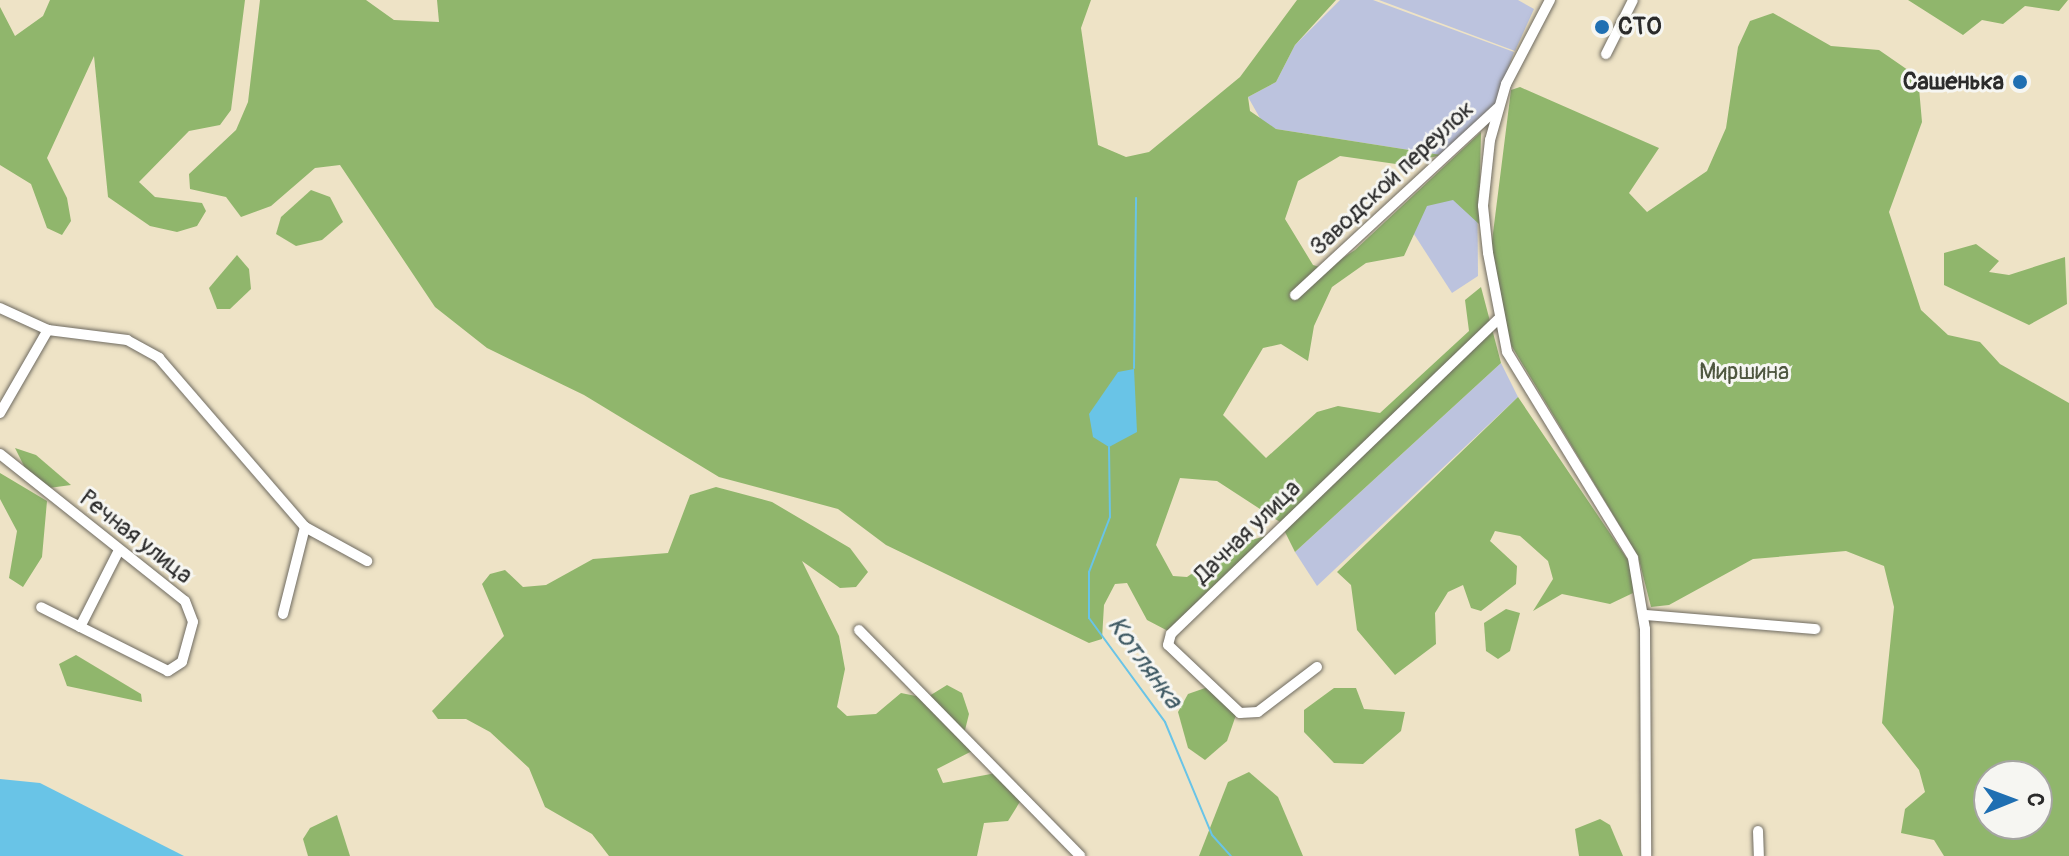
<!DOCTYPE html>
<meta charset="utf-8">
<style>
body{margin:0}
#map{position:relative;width:2069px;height:856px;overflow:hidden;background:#eee3c6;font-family:Pangolin,sans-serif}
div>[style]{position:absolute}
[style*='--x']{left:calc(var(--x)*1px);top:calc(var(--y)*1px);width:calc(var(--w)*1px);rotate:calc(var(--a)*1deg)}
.industrial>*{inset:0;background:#bcc3de}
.forest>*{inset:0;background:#90b66c}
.water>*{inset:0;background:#69c4e7}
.stream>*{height:2px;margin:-1px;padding:0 1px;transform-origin:1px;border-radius:1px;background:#69c4e7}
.roads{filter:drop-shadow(0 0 2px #6f6b61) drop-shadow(0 0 2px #6f6b61)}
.street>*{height:10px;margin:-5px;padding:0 5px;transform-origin:5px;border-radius:5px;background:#fff}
.dots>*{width:22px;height:22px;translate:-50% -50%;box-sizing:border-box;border:4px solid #f6f6f2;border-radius:50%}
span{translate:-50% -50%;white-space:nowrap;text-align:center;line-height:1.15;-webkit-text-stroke:6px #f6f6f2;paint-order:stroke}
.poi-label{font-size:24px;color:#2b2b2b;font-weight:700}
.left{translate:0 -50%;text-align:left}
.right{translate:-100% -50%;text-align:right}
.street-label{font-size:24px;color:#2b2b2b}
.park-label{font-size:24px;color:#4e563f}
.water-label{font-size:26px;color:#3e5963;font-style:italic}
.north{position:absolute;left:1973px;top:760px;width:80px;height:80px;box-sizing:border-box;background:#f6f6f2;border:2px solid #a5a5a2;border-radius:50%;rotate:89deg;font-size:22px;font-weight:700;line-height:32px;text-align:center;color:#2b2b2b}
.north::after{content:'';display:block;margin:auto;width:28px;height:36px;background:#1f6fb2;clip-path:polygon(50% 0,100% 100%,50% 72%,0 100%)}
</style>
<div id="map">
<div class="industrial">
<i style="clip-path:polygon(1340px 0,1373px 0,1514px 52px,1496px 103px,1441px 155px,1276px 129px,1261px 120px,1248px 97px,1276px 82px,1295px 45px)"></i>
<i style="clip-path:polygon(1379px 0,1518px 0,1534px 9px,1515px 51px)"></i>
<i style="clip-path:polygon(1477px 168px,1478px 276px,1452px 293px,1401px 214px)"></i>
<i style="clip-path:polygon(1501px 363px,1518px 397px,1317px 586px,1295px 552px)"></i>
</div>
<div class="forest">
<i style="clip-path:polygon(50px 0,245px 0,231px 110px,220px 125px,189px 131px,139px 182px,155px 197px,202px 203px,206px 211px,197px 226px,177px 232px,150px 226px,108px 197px,94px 56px,47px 158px,67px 198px,71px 221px,62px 235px,47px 228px,31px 184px,0 165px,0 7px,15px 36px,43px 16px)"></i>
<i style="clip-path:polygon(260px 0,366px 0,394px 20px,439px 22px,437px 0,1091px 0,1081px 28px,1098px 145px,1126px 157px,1149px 152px,1240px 77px,1297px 0,1336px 0,1295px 45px,1276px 82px,1248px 97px,1250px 111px,1276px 129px,1441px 155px,1403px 165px,1340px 156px,1298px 181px,1285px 219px,1313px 265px,1326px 269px,1355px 250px,1481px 132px,1479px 224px,1453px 200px,1427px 206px,1404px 256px,1366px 263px,1332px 287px,1314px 326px,1308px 361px,1281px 344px,1263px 348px,1223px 415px,1266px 458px,1317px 412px,1338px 406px,1380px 413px,1469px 331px,1465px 300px,1481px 287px,1501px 363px,1295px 552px,1280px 522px,1217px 481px,1180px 478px,1156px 545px,1173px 576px,1187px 577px,1233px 545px,1266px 536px,1168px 631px,1147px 620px,1127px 583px,1115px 584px,1104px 605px,1102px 639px,1089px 643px,886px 545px,838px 509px,719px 477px,584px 395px,487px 348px,435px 307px,340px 165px,315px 168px,271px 206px,241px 217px,226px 197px,190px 189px,189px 174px,236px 130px,248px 102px)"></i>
<i style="clip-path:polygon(1908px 0,2068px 0,2059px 11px,2025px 6px,2003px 24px,1982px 20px,1963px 35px)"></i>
<i style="clip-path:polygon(evenodd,1773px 13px,1831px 46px,1879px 50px,1918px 77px,1922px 122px,1889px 212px,1921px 310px,1948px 335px,1980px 342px,2000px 364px,2069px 403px,2069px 856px,1944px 856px,1934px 840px,1901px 833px,1905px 809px,1925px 792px,1919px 770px,1882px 723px,1894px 607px,1884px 566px,1846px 551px,1753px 559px,1669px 605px,1651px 607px,1638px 556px,1508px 340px,1491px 249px,1511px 90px,1520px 87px,1659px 148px,1629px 193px,1647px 212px,1707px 171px,1726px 128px,1738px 47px,1750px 21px,1773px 13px,1989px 776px,2037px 776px,2037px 824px,1989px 824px,1989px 776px)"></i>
<i style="clip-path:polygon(311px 190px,330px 197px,343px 222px,322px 240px,296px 246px,276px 234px,281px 217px)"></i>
<i style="clip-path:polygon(1976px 244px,1999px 261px,1989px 272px,2009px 275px,2065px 257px,2067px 304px,2029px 325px,1944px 285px,1944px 253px)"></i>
<i style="clip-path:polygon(237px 255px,249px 269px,251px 289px,230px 309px,217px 309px,209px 288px)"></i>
<i style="clip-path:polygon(1518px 397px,1632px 566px,1633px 593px,1610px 604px,1562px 594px,1533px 611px,1553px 579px,1548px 561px,1520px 536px,1495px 531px,1490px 541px,1517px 566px,1516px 584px,1481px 611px,1471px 608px,1463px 585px,1448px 592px,1435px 613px,1436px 644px,1395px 675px,1357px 630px,1351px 585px,1337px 572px)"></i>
<i style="clip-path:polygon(15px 448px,36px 455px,71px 485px,49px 488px,25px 468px)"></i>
<i style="clip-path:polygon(0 473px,47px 501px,42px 557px,23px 587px,9px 578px,17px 531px,0 499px)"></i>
<i style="clip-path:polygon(716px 487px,772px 502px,850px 548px,868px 572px,856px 587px,840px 588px,802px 561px,839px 636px,845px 669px,837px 707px,847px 716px,876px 714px,901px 693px,926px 698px,947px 685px,962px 693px,969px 714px,964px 734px,976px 749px,937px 769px,943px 783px,996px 773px,1026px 792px,1008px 821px,984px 823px,977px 856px,609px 856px,592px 834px,545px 807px,529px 768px,490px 732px,466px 719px,438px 719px,432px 711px,504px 636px,482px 584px,490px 574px,505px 570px,523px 587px,546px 585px,593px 559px,668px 553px,690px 495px)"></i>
<i style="clip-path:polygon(1506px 609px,1520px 613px,1510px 651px,1498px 659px,1486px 651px,1484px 623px)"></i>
<i style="clip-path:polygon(76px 655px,141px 694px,142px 702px,67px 686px,59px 664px)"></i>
<i style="clip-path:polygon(1208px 687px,1236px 715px,1227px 741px,1205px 760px,1188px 748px,1178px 712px,1188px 694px)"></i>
<i style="clip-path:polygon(1334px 688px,1356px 688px,1364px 709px,1405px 712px,1401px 731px,1363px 764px,1334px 763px,1304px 732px,1304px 710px)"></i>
<i style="clip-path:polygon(1249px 772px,1278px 797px,1303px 856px,1199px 856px,1228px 782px)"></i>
<i style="clip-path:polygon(337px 815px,350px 856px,308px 856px,303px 839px,310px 828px)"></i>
<i style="clip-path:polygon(1600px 819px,1610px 825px,1623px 856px,1579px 856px,1575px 829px)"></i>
</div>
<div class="water">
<i style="clip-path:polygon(1134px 369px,1137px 432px,1109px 447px,1093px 437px,1089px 414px,1118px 372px)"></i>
<i style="clip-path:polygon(0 779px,40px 783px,184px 856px,0 856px)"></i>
</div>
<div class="stream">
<i style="--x:1134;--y:368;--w:170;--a:-89.3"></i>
<i style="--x:1109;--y:447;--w:70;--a:89.2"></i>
<i style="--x:1110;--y:517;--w:59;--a:110.9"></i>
<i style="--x:1089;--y:572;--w:46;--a:90"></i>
<i style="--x:1089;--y:618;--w:129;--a:53.8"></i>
<i style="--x:1165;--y:722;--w:122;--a:67.4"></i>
<i style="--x:1212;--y:835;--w:28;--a:48"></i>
</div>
<div class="roads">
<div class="street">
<i style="--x:1550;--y:0;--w:95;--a:117.6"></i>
<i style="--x:1506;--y:84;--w:58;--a:105.9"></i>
<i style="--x:1490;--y:140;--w:66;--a:96.1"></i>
<i style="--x:1483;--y:206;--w:47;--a:83.9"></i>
<i style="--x:1488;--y:253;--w:101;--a:79.1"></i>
<i style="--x:1507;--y:352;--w:241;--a:58.5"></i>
<i style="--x:1633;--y:558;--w:72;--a:80.4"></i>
<i style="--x:1645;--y:629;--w:227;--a:89.7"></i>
<i style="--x:1606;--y:54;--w:60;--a:-63.4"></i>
<i style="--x:1295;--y:295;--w:276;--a:-42.7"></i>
<i style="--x:0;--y:308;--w:53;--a:24.6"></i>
<i style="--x:48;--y:330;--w:80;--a:7.2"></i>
<i style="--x:127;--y:340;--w:37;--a:29"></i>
<i style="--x:159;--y:358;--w:223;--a:49.2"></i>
<i style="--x:305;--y:527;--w:71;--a:28.7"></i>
<i style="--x:0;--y:413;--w:96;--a:-60"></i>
<i style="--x:0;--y:454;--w:236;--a:38.5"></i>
<i style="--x:185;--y:601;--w:22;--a:69"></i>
<i style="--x:193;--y:622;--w:41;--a:105.4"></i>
<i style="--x:182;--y:662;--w:17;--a:147"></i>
<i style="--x:168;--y:671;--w:142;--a:-153.3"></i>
<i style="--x:283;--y:614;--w:90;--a:-75.8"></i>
<i style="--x:1645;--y:615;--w:171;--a:4.7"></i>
<i style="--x:80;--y:627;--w:86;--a:-63.1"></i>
<i style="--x:859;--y:630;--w:316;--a:45.6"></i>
<i style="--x:1317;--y:667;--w:74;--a:142.7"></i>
<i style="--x:1258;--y:712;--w:18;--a:177"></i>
<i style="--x:1240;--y:713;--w:99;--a:-136.6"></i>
<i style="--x:1168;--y:645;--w:11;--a:-75"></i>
<i style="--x:1171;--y:634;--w:454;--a:-43.9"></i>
<i style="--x:1758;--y:831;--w:25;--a:88"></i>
</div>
</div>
<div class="dots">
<i style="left:1602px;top:27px;background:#1f6fb2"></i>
<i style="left:2020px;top:82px;background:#1f6fb2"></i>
</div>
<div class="poi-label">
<span class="left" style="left:1618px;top:27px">СТО</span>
<span class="right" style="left:2004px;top:82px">Сашенька</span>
</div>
<div class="street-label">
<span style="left:1392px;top:178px;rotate:-43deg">Заводской переулок</span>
<span style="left:1247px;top:532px;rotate:-44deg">Дачная улица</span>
<span style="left:136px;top:537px;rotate:38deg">Речная улица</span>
</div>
<div class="park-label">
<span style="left:1744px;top:372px">Миршина</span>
</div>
<div class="water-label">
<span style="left:1144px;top:663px;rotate:54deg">Котлянка</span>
</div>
<div class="north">С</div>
</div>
